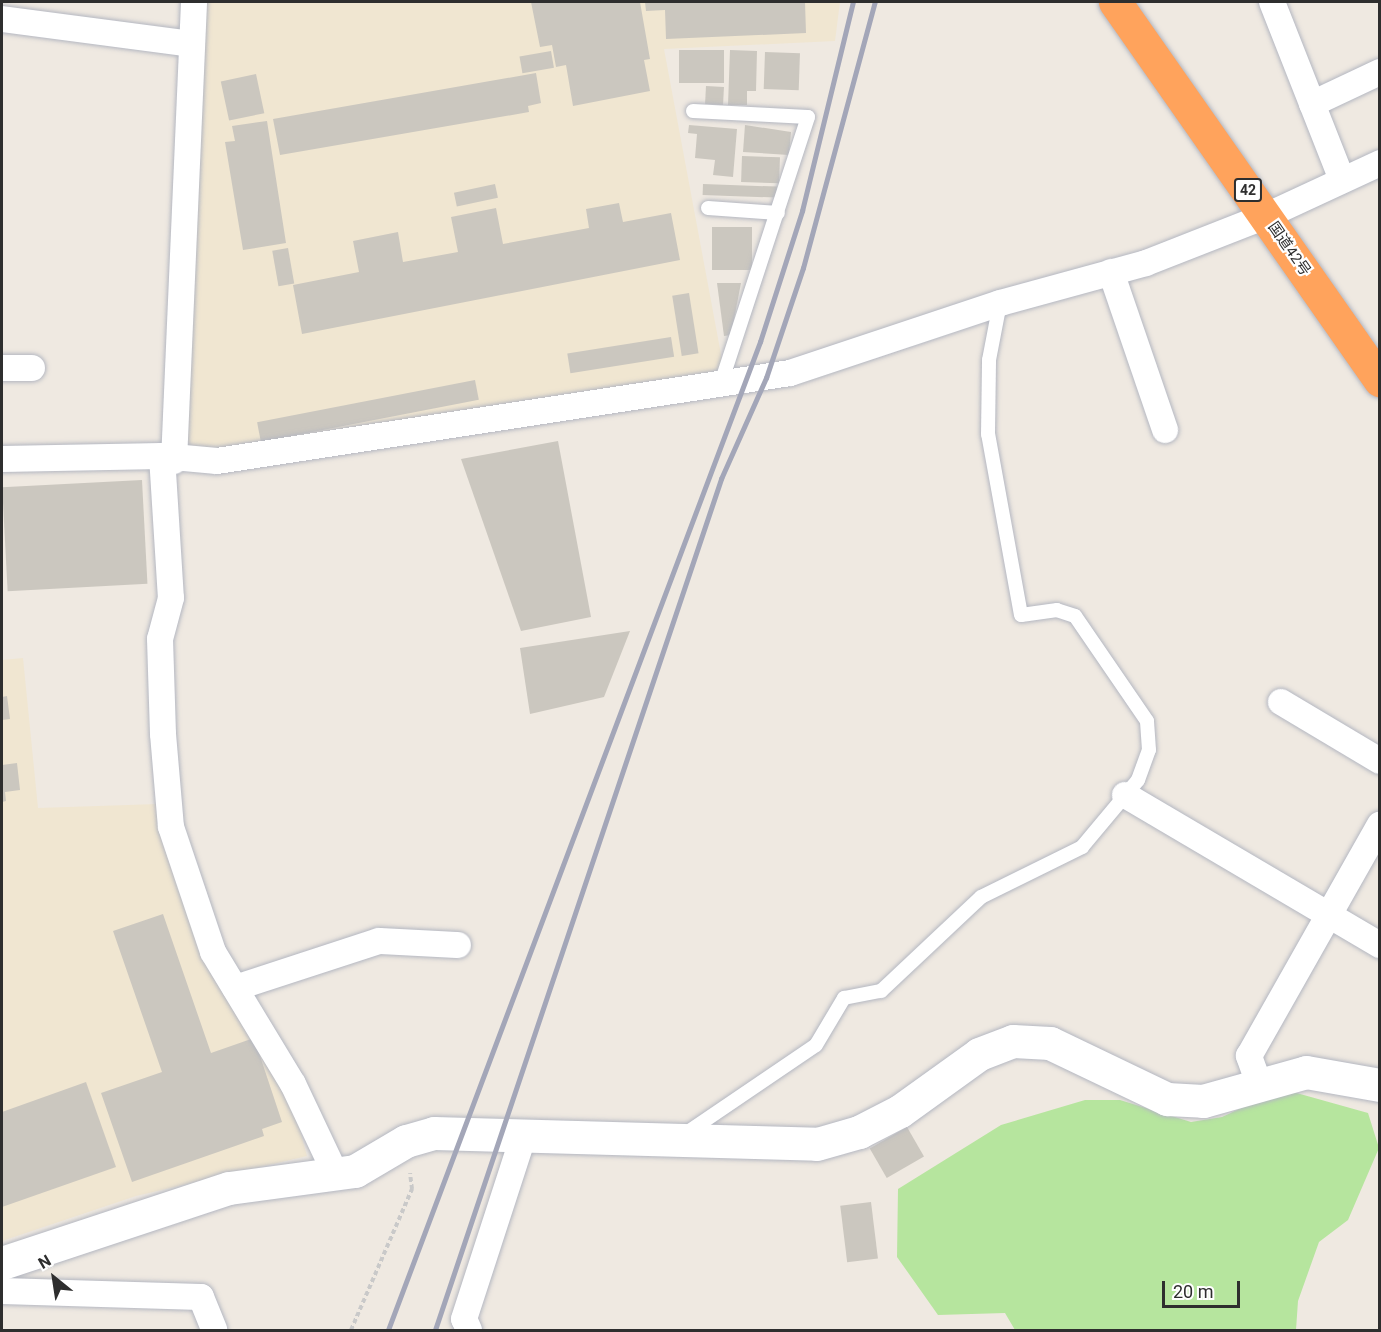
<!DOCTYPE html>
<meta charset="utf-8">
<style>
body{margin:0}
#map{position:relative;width:1381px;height:1332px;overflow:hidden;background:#efe9e1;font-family:Roboto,"Noto Sans JP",sans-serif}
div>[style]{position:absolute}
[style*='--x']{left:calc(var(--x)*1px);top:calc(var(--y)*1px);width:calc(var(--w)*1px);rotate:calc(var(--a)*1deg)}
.education>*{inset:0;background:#f0e6d1}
.green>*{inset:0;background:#b6e59e}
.building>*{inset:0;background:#cbc7bf;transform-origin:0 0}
.path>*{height:4px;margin-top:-2px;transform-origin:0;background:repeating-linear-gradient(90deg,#c9c9c9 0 4.5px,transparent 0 7.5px)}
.roads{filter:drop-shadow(0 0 2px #b4b7c1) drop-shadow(0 0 2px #b4b7c1)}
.lane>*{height:14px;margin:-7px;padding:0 7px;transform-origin:7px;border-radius:7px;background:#fff}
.street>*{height:26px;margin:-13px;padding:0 13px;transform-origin:13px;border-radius:13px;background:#fff}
.secondary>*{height:33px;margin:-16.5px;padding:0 16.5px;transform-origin:16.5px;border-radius:16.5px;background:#fff}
.highway>*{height:33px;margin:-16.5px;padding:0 16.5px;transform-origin:16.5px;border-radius:16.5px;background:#ffa35c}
.rail>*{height:4.5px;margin:-2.25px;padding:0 2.25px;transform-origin:2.25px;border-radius:2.25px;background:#a3a6b8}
span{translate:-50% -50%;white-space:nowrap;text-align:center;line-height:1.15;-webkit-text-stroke:4.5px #fff;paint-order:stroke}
.shield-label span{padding:2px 4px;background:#fff;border:2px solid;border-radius:4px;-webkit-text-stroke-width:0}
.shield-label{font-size:14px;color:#2e2e2e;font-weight:700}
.street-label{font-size:15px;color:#2e2e2e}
.frame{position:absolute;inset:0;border:3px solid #2e2e2e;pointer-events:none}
.north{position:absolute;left:24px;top:1248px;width:60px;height:60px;-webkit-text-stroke:4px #fff;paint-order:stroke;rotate:330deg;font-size:16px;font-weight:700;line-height:24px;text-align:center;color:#2e2e2e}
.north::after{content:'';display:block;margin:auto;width:21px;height:27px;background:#2e2e2e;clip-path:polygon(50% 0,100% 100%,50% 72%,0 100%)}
.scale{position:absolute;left:1162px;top:1281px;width:78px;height:27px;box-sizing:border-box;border:3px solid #2e2e2e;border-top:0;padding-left:8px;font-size:18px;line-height:21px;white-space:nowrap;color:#2e2e2e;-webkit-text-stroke:4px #fff;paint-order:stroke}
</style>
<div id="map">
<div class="education">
<i style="clip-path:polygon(202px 2px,840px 2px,835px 41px,664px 49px,723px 365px,713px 380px,182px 454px)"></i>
<i style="clip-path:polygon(23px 658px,38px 808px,158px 804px,288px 1086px,307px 1156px,136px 1196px,2px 1241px,2px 660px)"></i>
</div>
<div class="green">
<i style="clip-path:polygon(1293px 1092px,1368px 1113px,1379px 1148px,1348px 1220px,1319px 1242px,1298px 1301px,1296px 1330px,1015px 1330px,1005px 1313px,938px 1315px,897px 1257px,898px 1189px,1001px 1125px,1085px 1100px,1120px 1100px,1191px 1122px,1222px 1117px,1265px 1097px)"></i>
</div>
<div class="building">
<i style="clip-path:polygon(531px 2px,640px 2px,650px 59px,644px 60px,650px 91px,573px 106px,566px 65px,556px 67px,552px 45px,540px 47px)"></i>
<i style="clip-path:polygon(645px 2px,805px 2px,806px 33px,666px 39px,665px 10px,646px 11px)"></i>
<i style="left:679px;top:50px;width:45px;height:33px"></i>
<i style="clip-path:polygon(730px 50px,757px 51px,756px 91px,747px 91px,747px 105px,728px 105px)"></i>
<i style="left:551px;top:51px;width:17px;height:32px;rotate:80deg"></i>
<i style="left:765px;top:52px;width:35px;height:37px;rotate:2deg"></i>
<i style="clip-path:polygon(536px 73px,541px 103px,528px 106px,529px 112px,280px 155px,273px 119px)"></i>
<i style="left:256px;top:74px;width:40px;height:36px;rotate:78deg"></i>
<i style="left:706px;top:86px;width:18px;height:18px;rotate:3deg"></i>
<i style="clip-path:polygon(267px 121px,286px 243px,243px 250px,225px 142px,235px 141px,232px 126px)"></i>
<i style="clip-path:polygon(689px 125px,737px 129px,733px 177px,713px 175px,715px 160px,695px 158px,697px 134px,688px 133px)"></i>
<i style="clip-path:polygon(745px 125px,791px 132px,789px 155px,743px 152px)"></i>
<i style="left:742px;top:156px;width:38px;height:26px;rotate:2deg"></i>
<i style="left:495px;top:184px;width:14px;height:42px;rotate:78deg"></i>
<i style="left:703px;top:184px;width:74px;height:11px;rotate:2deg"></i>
<i style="clip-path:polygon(619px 203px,623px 222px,671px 213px,680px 260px,302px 334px,293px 285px,359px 272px,353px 241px,398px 232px,403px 262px,458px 252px,451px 217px,496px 208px,503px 244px,589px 228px,586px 209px)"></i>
<i style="left:712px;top:227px;width:40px;height:43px"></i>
<i style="left:288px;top:248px;width:36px;height:16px;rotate:80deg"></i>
<i style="clip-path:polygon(717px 283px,741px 283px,731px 335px,724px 336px)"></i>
<i style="left:689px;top:293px;width:61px;height:17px;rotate:81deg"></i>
<i style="left:671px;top:337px;width:20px;height:105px;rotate:81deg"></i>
<i style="left:475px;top:380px;width:20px;height:222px;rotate:79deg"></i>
<i style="clip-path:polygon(558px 441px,591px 617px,521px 631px,461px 459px)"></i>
<i style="left:142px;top:480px;width:104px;height:140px;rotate:87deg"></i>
<i style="clip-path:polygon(630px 631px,604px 697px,530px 714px,520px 648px)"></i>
<i style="clip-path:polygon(7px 696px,10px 719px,2px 720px,2px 697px)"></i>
<i style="clip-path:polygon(17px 763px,20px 790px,5px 792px,6px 801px,2px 802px,2px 765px)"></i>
<i style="clip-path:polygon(163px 914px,211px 1053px,254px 1038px,282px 1122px,262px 1129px,264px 1136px,132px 1182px,101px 1093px,162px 1072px,113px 931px)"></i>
<i style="clip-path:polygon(86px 1082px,116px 1167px,2px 1207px,2px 1112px)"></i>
<i style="left:907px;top:1127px;width:34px;height:43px;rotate:60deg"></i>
<i style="left:871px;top:1202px;width:57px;height:31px;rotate:83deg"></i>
</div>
<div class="path">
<i style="--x:351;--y:1330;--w:154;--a:-66.6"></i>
<i style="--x:412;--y:1189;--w:16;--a:-97"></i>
</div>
<div class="roads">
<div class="lane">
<i style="--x:693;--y:111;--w:115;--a:3"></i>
<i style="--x:808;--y:117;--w:280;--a:108.1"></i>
<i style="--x:708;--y:208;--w:70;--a:4.1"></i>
<i style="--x:685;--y:1134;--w:158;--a:-34.2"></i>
<i style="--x:816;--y:1045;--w:55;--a:-59.2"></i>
<i style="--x:844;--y:998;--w:38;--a:-11"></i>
<i style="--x:881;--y:991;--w:137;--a:-43.2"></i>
<i style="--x:981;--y:897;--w:113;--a:-26.3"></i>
<i style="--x:1082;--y:847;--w:87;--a:-50.1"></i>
<i style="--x:1138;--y:780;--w:32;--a:-70"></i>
<i style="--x:1149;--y:750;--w:29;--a:-94"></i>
<i style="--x:1147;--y:721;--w:127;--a:-124.4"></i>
<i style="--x:1075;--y:616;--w:19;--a:-162"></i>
<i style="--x:1057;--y:610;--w:36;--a:172"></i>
<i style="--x:1021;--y:615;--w:184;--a:-100.3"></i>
<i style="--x:988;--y:434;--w:74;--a:-89.2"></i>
<i style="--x:989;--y:360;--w:58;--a:-79.1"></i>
</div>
<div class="street">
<i style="--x:1272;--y:2;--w:191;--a:68.5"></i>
<i style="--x:2;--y:19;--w:191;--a:7.5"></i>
<i style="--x:1312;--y:104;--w:75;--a:-25.2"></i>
<i style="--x:1111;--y:272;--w:167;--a:71.1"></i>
<i style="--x:2;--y:368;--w:30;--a:0"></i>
<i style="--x:162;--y:456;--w:142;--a:86.4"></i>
<i style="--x:171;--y:598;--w:42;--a:105"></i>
<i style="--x:160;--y:639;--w:95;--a:88.2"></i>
<i style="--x:163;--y:734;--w:93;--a:85.1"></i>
<i style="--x:171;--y:827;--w:132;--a:71.4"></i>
<i style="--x:213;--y:952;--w:154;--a:58.8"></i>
<i style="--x:293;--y:1084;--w:101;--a:64.7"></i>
<i style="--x:2;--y:459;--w:160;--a:-1.1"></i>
<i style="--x:162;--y:456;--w:55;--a:5.2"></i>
<i style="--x:217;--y:461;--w:580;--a:-8.73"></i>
<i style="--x:790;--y:373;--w:221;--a:-18.4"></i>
<i style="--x:1000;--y:303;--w:151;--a:-15.3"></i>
<i style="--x:1146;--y:263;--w:129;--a:-21.4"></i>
<i style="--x:1266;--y:216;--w:126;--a:-24.9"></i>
<i style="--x:174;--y:461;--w:459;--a:-87.5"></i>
<i style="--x:1281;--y:702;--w:115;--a:30.8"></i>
<i style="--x:1125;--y:795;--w:296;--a:30.5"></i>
<i style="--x:235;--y:988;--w:151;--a:-18.1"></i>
<i style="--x:379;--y:941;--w:79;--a:2.9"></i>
<i style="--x:1258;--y:1081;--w:27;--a:-110"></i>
<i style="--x:1249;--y:1056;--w:266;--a:-60.5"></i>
<i style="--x:2;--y:1291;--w:199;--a:1.7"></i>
<i style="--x:201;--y:1297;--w:35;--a:68"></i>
<i style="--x:469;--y:1330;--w:12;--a:-114"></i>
<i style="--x:464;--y:1319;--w:191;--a:-72"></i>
</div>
<div class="secondary">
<i style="--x:2;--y:1263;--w:239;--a:-18.3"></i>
<i style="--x:229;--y:1188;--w:127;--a:-7.7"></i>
<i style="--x:355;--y:1171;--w:59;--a:-30.5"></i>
<i style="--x:406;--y:1141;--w:29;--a:-16"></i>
<i style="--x:434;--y:1133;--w:383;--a:1.6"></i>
<i style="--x:817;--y:1144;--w:44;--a:-15.9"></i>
<i style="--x:859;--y:1132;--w:46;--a:-27.1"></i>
<i style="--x:900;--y:1111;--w:97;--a:-35.8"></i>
<i style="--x:979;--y:1054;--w:36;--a:-21"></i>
<i style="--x:1013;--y:1041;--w:37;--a:3"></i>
<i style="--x:1050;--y:1043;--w:130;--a:25.6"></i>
<i style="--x:1167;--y:1099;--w:36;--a:3"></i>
<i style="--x:1203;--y:1101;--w:107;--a:-15.7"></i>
<i style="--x:1306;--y:1072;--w:75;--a:10"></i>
</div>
<div class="highway">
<i style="--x:1115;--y:2;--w:462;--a:55"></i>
</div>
</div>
<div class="rail">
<i style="--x:388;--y:1330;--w:1056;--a:-69.37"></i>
<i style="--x:760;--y:342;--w:138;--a:-72.2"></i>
<i style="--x:802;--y:211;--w:215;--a:-76.3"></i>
<i style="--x:435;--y:1330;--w:898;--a:-71.42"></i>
<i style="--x:721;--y:479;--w:111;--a:-66"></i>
<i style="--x:766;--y:378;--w:116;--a:-71.4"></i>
<i style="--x:803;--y:268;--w:276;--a:-74.9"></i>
</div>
<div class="shield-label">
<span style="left:1248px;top:190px">42</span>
</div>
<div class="street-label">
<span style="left:1289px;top:249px;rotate:55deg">国道42号</span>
</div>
<div class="frame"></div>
<div class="north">N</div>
<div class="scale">20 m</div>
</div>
